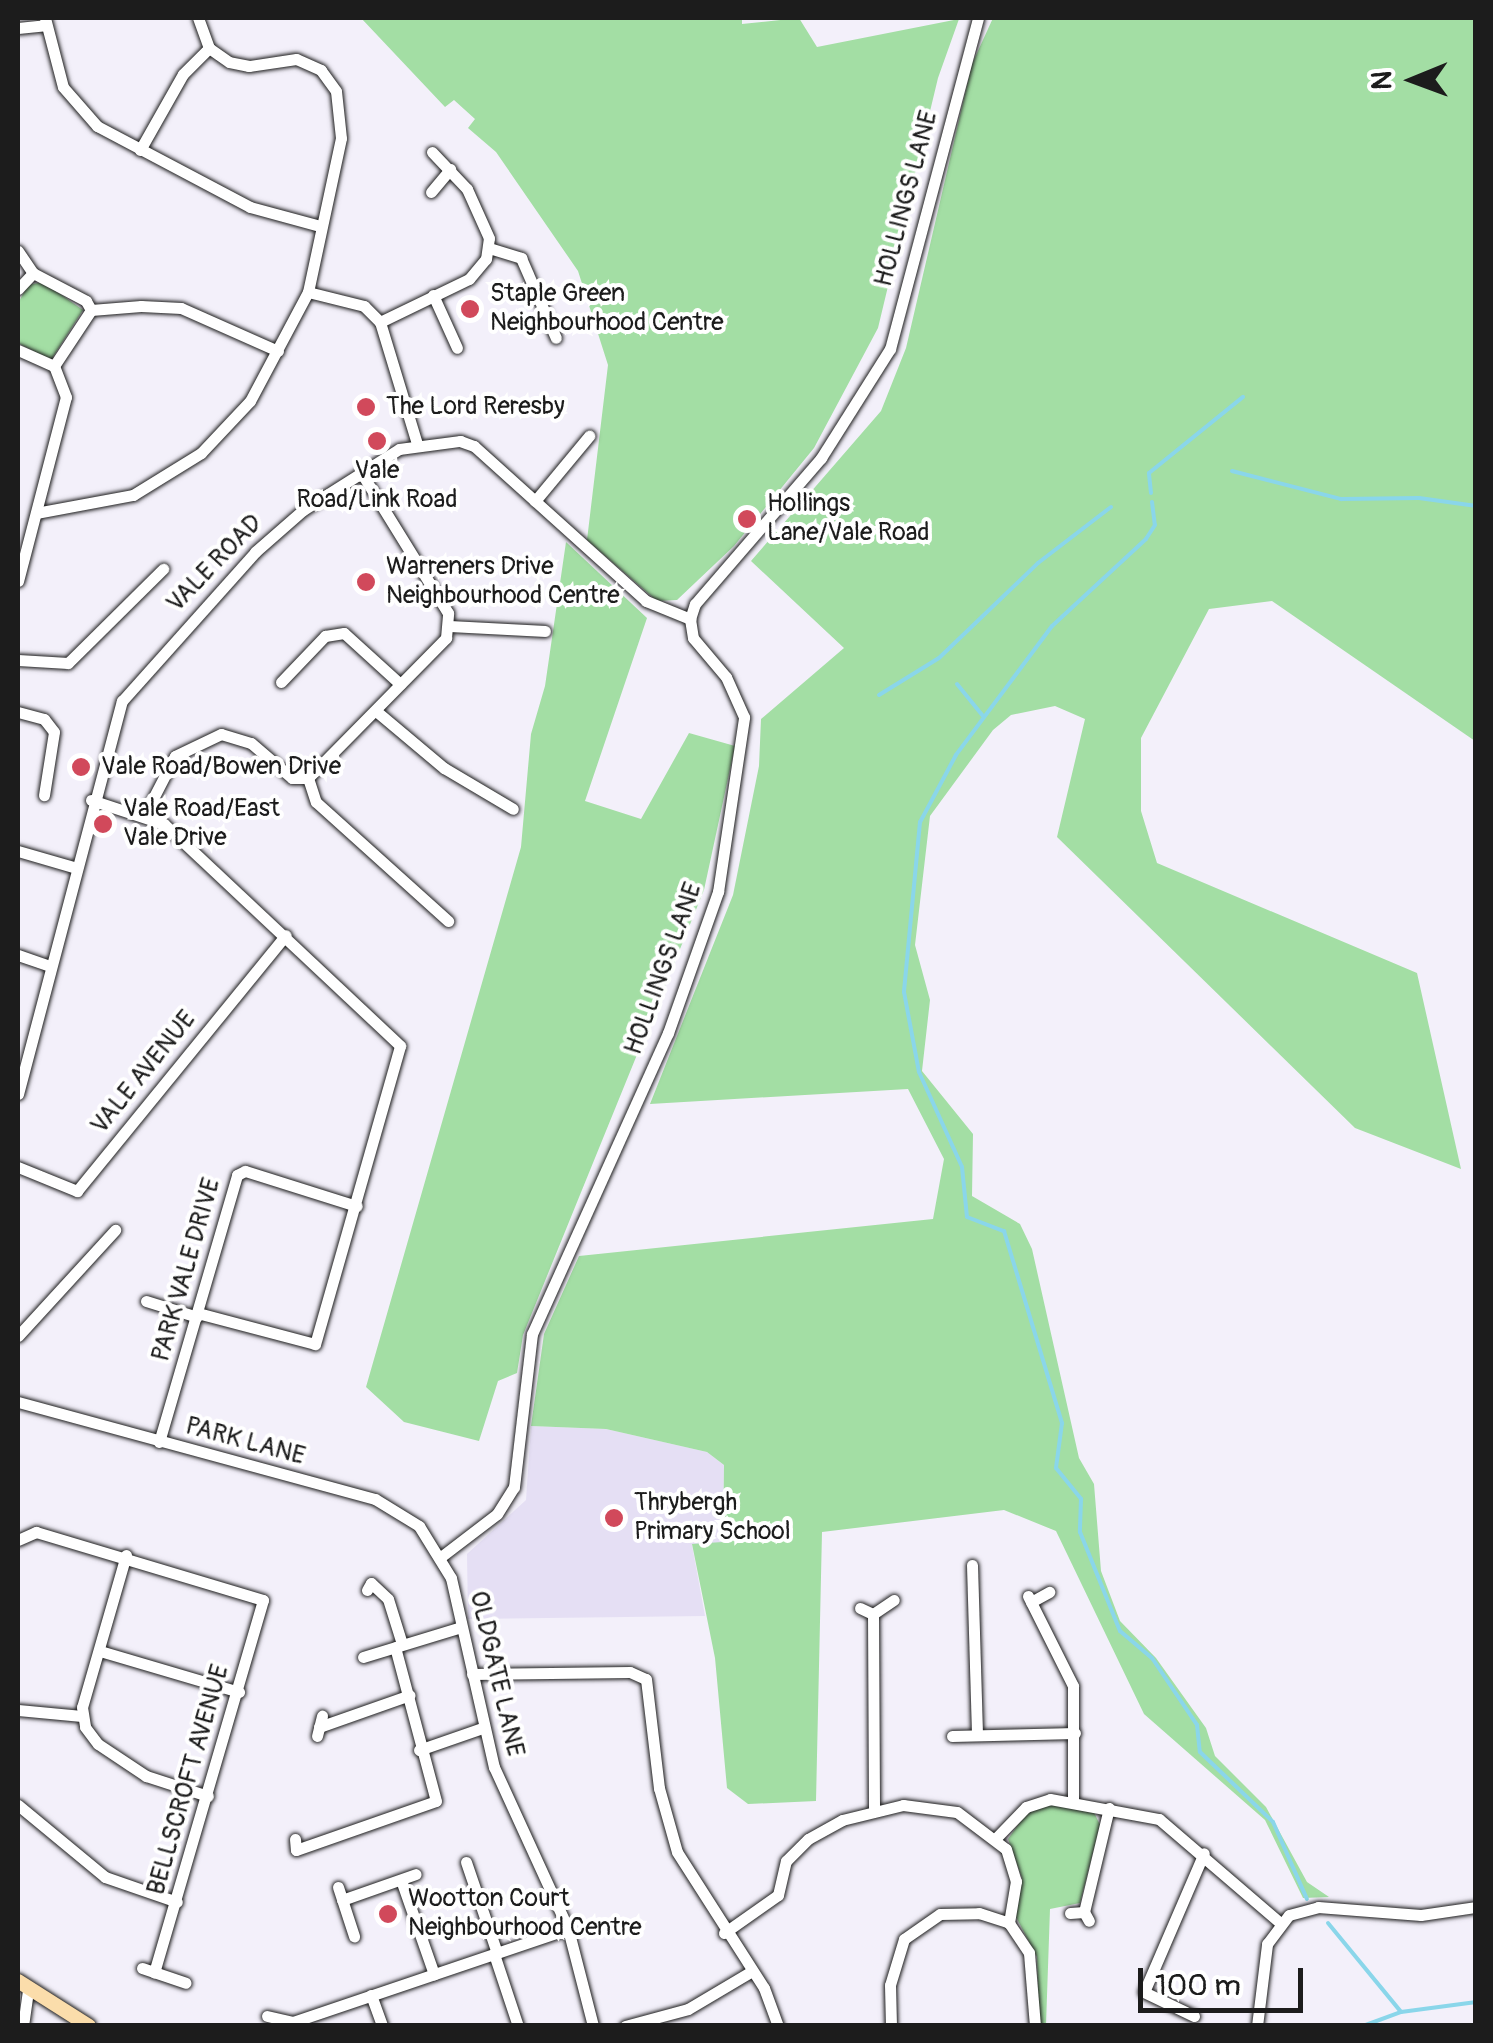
<!DOCTYPE html>
<style>
body{margin:0}
#map{position:relative;width:1493px;height:2043px;overflow:hidden;background:#f3f0fa;font-family:Pangolin,sans-serif}
div>[style]{position:absolute}
[style*='--x']{left:calc(var(--x)*1px);top:calc(var(--y)*1px);width:calc(var(--w)*1px);rotate:calc(var(--a)*1deg)}
.built>*{inset:0;background:#e5dff4}
.green>*{inset:0;background:#a3dea4}
.stream>*{height:4px;margin:-2px;padding:0 2px;transform-origin:2px;border-radius:2px;background:#8ad6ea}
.roads{filter:drop-shadow(0 0 2px #1c1c1c) drop-shadow(0 0 2px #1c1c1c)}
.minor>*{height:11px;margin:-5.5px;padding:0 5.5px;transform-origin:5.5px;border-radius:5.5px;background:#fff}
.major>*{height:14px;margin:-7px;padding:0 7px;transform-origin:7px;border-radius:7px;background:#fbddab}
.dots>*{width:28px;height:28px;translate:-50% -50%;box-sizing:border-box;border:5px solid #fff;border-radius:50%}
span{translate:-50% -50%;white-space:nowrap;text-align:center;line-height:1.15;-webkit-text-stroke:8px #fff;paint-order:stroke}
.street-label{font-size:25px;color:#1c1c1c}
.poi-label{font-size:25px;color:#1c1c1c}
.left{translate:0 -50%;text-align:left}
.frame{position:absolute;inset:0;border:20px solid #1c1c1c;pointer-events:none}
.north{position:absolute;left:1363px;top:30px;width:100px;height:100px;-webkit-text-stroke:8px #fff;paint-order:stroke;rotate:269deg;font-size:28px;font-weight:700;line-height:40px;text-align:center;color:#1c1c1c}
.north::after{content:'';display:block;margin:auto;width:35px;height:45px;background:#1c1c1c;clip-path:polygon(50% 0,100% 100%,50% 72%,0 100%)}
.scale{position:absolute;left:1138px;top:1968px;width:165px;height:45px;box-sizing:border-box;border:5px solid #1c1c1c;border-top:0;padding-left:12px;font-size:30px;line-height:35px;white-space:nowrap;color:#1c1c1c;-webkit-text-stroke:8px #fff;paint-order:stroke}
</style>
<div id="map">
<div class="built">
<i style="clip-path:polygon(531px 1426px,606px 1429px,707px 1452px,724px 1465px,723px 1543px,692px 1545px,705px 1616px,468px 1619px,467px 1554px,526px 1500px)"></i>
</div>
<div class="green">
<i style="clip-path:polygon(361px 18px,742px 18px,742px 24px,799px 18px,817px 47px,959px 19px,938px 78px,878px 328px,814px 448px,734px 546px,677px 600px,657px 601px,587px 540px,608px 365px,578px 271px,496px 152px,468px 128px,475px 119px,454px 100px,445px 107px)"></i>
<i style="clip-path:polygon(1476px 18px,1475px 741px,1272px 601px,1209px 609px,1141px 738px,1141px 811px,1157px 863px,1417px 973px,1461px 1169px,1355px 1128px,1057px 837px,1085px 719px,1055px 706px,1011px 715px,993px 730px,930px 816px,915px 945px,930px 1000px,922px 1071px,973px 1134px,972px 1196px,1020px 1224px,1032px 1249px,1079px 1458px,1094px 1484px,1101px 1571px,1120px 1621px,1156px 1658px,1206px 1728px,1215px 1756px,1266px 1807px,1307px 1882px,1329px 1897px,1303px 1898px,1265px 1820px,1144px 1714px,1056px 1531px,1004px 1510px,822px 1532px,816px 1801px,748px 1804px,727px 1788px,715px 1658px,692px 1544px,723px 1542px,724px 1465px,707px 1452px,606px 1429px,531px 1426px,544px 1334px,579px 1256px,933px 1219px,944px 1159px,908px 1089px,650px 1104px,733px 895px,759px 766px,761px 719px,844px 648px,751px 561px,881px 411px,906px 348px,972px 64px,993px 18px)"></i>
<i style="clip-path:polygon(43px 282px,83px 310px,51px 360px,18px 343px,18px 303px,28px 285px)"></i>
<i style="clip-path:polygon(566px 542px,647px 618px,585px 801px,641px 819px,689px 733px,735px 746px,704px 890px,523px 1335px,517px 1373px,498px 1381px,479px 1441px,404px 1422px,366px 1387px,521px 847px,531px 734px,545px 686px)"></i>
<i style="clip-path:polygon(1057px 1802px,1093px 1810px,1100px 1825px,1080px 1903px,1050px 1909px,1046px 2025px,1039px 2025px,1037px 1957px,1016px 1917px,1022px 1878px,1008px 1839px,1027px 1812px)"></i>
</div>
<div class="stream">
<i style="--x:1232;--y:471;--w:113;--a:14.4"></i>
<i style="--x:1341;--y:499;--w:78;--a:-0.7"></i>
<i style="--x:1419;--y:498;--w:58;--a:8"></i>
<i style="--x:1151;--y:493;--w:20;--a:-96"></i>
<i style="--x:1149;--y:473;--w:121;--a:-39"></i>
<i style="--x:1152;--y:502;--w:23;--a:83"></i>
<i style="--x:1155;--y:525;--w:17;--a:123"></i>
<i style="--x:1146;--y:539;--w:128;--a:137.2"></i>
<i style="--x:1052;--y:626;--w:161;--a:126.7"></i>
<i style="--x:956;--y:755;--w:76;--a:118.2"></i>
<i style="--x:920;--y:822;--w:171;--a:95.4"></i>
<i style="--x:904;--y:992;--w:81;--a:79.4"></i>
<i style="--x:919;--y:1072;--w:104;--a:65.6"></i>
<i style="--x:962;--y:1167;--w:50;--a:84.3"></i>
<i style="--x:967;--y:1217;--w:40;--a:21"></i>
<i style="--x:1004;--y:1231;--w:201;--a:73.2"></i>
<i style="--x:1062;--y:1423;--w:45;--a:97.6"></i>
<i style="--x:1056;--y:1468;--w:40;--a:51"></i>
<i style="--x:1081;--y:1499;--w:33;--a:92"></i>
<i style="--x:1080;--y:1532;--w:107;--a:68"></i>
<i style="--x:1120;--y:1631;--w:42;--a:40.2"></i>
<i style="--x:1152;--y:1658;--w:81;--a:56.1"></i>
<i style="--x:1197;--y:1725;--w:27;--a:84"></i>
<i style="--x:1200;--y:1752;--w:101;--a:43.8"></i>
<i style="--x:1273;--y:1822;--w:84;--a:66.2"></i>
<i style="--x:957;--y:684;--w:40;--a:51"></i>
<i style="--x:879;--y:695;--w:70;--a:-31.7"></i>
<i style="--x:939;--y:658;--w:137;--a:-43.8"></i>
<i style="--x:1038;--y:563;--w:92;--a:-37.5"></i>
<i style="--x:1328;--y:1923;--w:115;--a:50.6"></i>
<i style="--x:1363;--y:2026;--w:40;--a:-20.2"></i>
<i style="--x:1401;--y:2012;--w:76;--a:-7.6"></i>
</div>
<div class="roads">
<div class="minor">
<i style="--x:45;--y:18;--w:71;--a:75.4"></i>
<i style="--x:63;--y:87;--w:52;--a:48.9"></i>
<i style="--x:97;--y:126;--w:173;--a:27.9"></i>
<i style="--x:250;--y:207;--w:73;--a:15.2"></i>
<i style="--x:18;--y:28;--w:27;--a:-6"></i>
<i style="--x:140;--y:150;--w:87;--a:-60.5"></i>
<i style="--x:183;--y:74;--w:37;--a:-45"></i>
<i style="--x:431;--y:192;--w:30;--a:-50"></i>
<i style="--x:489;--y:248;--w:34;--a:17"></i>
<i style="--x:521;--y:258;--w:87;--a:66.4"></i>
<i style="--x:18;--y:251;--w:27;--a:56"></i>
<i style="--x:33;--y:273;--w:60;--a:27.8"></i>
<i style="--x:86;--y:301;--w:10;--a:61"></i>
<i style="--x:18;--y:289;--w:22;--a:-47"></i>
<i style="--x:308;--y:292;--w:58;--a:14"></i>
<i style="--x:364;--y:306;--w:23;--a:45"></i>
<i style="--x:380;--y:322;--w:127;--a:73.1"></i>
<i style="--x:433;--y:295;--w:58;--a:65.6"></i>
<i style="--x:380;--y:322;--w:99;--a:-25.8"></i>
<i style="--x:469;--y:279;--w:26;--a:-50"></i>
<i style="--x:486;--y:259;--w:21;--a:-82"></i>
<i style="--x:489;--y:238;--w:54;--a:-114.2"></i>
<i style="--x:467;--y:189;--w:51;--a:-133.4"></i>
<i style="--x:18;--y:350;--w:39;--a:24"></i>
<i style="--x:54;--y:366;--w:67;--a:-56.5"></i>
<i style="--x:91;--y:310;--w:50;--a:-4.6"></i>
<i style="--x:141;--y:306;--w:40;--a:2.9"></i>
<i style="--x:181;--y:308;--w:106;--a:23.9"></i>
<i style="--x:535;--y:501;--w:85;--a:-50.3"></i>
<i style="--x:36;--y:513;--w:99;--a:-10.5"></i>
<i style="--x:133;--y:495;--w:80;--a:-31.7"></i>
<i style="--x:201;--y:453;--w:71;--a:-46.7"></i>
<i style="--x:250;--y:401;--w:123;--a:-62"></i>
<i style="--x:308;--y:292;--w:157;--a:-77.9"></i>
<i style="--x:341;--y:138;--w:47;--a:-96.1"></i>
<i style="--x:336;--y:91;--w:26;--a:-126"></i>
<i style="--x:321;--y:70;--w:27;--a:-156"></i>
<i style="--x:296;--y:59;--w:48;--a:171.5"></i>
<i style="--x:249;--y:66;--w:20;--a:-169"></i>
<i style="--x:229;--y:62;--w:24;--a:-145"></i>
<i style="--x:209;--y:48;--w:32;--a:-110"></i>
<i style="--x:18;--y:581;--w:190;--a:-75.4"></i>
<i style="--x:66;--y:397;--w:33;--a:-111"></i>
<i style="--x:450;--y:626;--w:95;--a:3"></i>
<i style="--x:18;--y:660;--w:50;--a:3.4"></i>
<i style="--x:68;--y:663;--w:134;--a:-44.7"></i>
<i style="--x:281;--y:682;--w:64;--a:-46.3"></i>
<i style="--x:325;--y:636;--w:19;--a:-9"></i>
<i style="--x:344;--y:633;--w:76;--a:42.3"></i>
<i style="--x:376;--y:711;--w:89;--a:40"></i>
<i style="--x:444;--y:768;--w:80;--a:30.7"></i>
<i style="--x:18;--y:712;--w:27;--a:15"></i>
<i style="--x:44;--y:719;--w:16;--a:52"></i>
<i style="--x:54;--y:732;--w:64;--a:99"></i>
<i style="--x:308;--y:778;--w:25;--a:72"></i>
<i style="--x:316;--y:802;--w:178;--a:42"></i>
<i style="--x:91;--y:800;--w:77;--a:18.2"></i>
<i style="--x:164;--y:824;--w:324;--a:43.2"></i>
<i style="--x:400;--y:1046;--w:310;--a:105.9"></i>
<i style="--x:315;--y:1344;--w:121;--a:-165.2"></i>
<i style="--x:145;--y:814;--w:65;--a:-62.7"></i>
<i style="--x:175;--y:756;--w:51;--a:-25.6"></i>
<i style="--x:221;--y:734;--w:31;--a:17"></i>
<i style="--x:251;--y:743;--w:54;--a:40.5"></i>
<i style="--x:292;--y:778;--w:16;--a:0"></i>
<i style="--x:308;--y:778;--w:197;--a:-45.4"></i>
<i style="--x:446;--y:638;--w:25;--a:-85"></i>
<i style="--x:448;--y:613;--w:166;--a:-121.7"></i>
<i style="--x:18;--y:851;--w:57;--a:16.2"></i>
<i style="--x:18;--y:955;--w:31;--a:19"></i>
<i style="--x:18;--y:1094;--w:407;--a:-75.2"></i>
<i style="--x:122;--y:701;--w:200;--a:-48.2"></i>
<i style="--x:255;--y:552;--w:64;--a:-41.2"></i>
<i style="--x:303;--y:510;--w:114;--a:-32.4"></i>
<i style="--x:399;--y:449;--w:62;--a:-7.5"></i>
<i style="--x:460;--y:441;--w:15;--a:20"></i>
<i style="--x:474;--y:446;--w:232;--a:42"></i>
<i style="--x:646;--y:601;--w:48;--a:22.2"></i>
<i style="--x:18;--y:1167;--w:64;--a:22.1"></i>
<i style="--x:77;--y:1191;--w:330;--a:-50.8"></i>
<i style="--x:146;--y:1301;--w:53;--a:17.4"></i>
<i style="--x:18;--y:1336;--w:144;--a:-47.5"></i>
<i style="--x:18;--y:1402;--w:370;--a:15.2"></i>
<i style="--x:375;--y:1499;--w:52;--a:31.5"></i>
<i style="--x:419;--y:1526;--w:61;--a:58.4"></i>
<i style="--x:451;--y:1578;--w:194;--a:77.2"></i>
<i style="--x:494;--y:1767;--w:178;--a:65.4"></i>
<i style="--x:568;--y:1929;--w:100;--a:75.5"></i>
<i style="--x:159;--y:1442;--w:278;--a:-73.7"></i>
<i style="--x:237;--y:1175;--w:9;--a:-27"></i>
<i style="--x:245;--y:1171;--w:117;--a:17.4"></i>
<i style="--x:18;--y:1540;--w:20;--a:-24"></i>
<i style="--x:36;--y:1532;--w:237;--a:16.7"></i>
<i style="--x:263;--y:1600;--w:388;--a:106.3"></i>
<i style="--x:126;--y:1555;--w:158;--a:106.1"></i>
<i style="--x:82;--y:1707;--w:20;--a:81"></i>
<i style="--x:85;--y:1727;--w:21;--a:53"></i>
<i style="--x:98;--y:1744;--w:58;--a:33.7"></i>
<i style="--x:146;--y:1776;--w:65;--a:17.9"></i>
<i style="--x:442;--y:1556;--w:69;--a:-37.4"></i>
<i style="--x:497;--y:1514;--w:32;--a:-58"></i>
<i style="--x:514;--y:1487;--w:154;--a:-83.3"></i>
<i style="--x:532;--y:1334;--w:330;--a:-65.7"></i>
<i style="--x:668;--y:1033;--w:150;--a:-70.5"></i>
<i style="--x:718;--y:892;--w:177;--a:-81.5"></i>
<i style="--x:744;--y:717;--w:44;--a:-114.2"></i>
<i style="--x:726;--y:677;--w:51;--a:-130.2"></i>
<i style="--x:693;--y:638;--w:19;--a:-99"></i>
<i style="--x:690;--y:619;--w:16;--a:-72"></i>
<i style="--x:695;--y:604;--w:193;--a:-49.2"></i>
<i style="--x:821;--y:458;--w:129;--a:-57.7"></i>
<i style="--x:890;--y:349;--w:342;--a:-75.1"></i>
<i style="--x:972;--y:1565;--w:170;--a:88.3"></i>
<i style="--x:367;--y:1590;--w:8;--a:-60"></i>
<i style="--x:371;--y:1583;--w:23;--a:43"></i>
<i style="--x:388;--y:1599;--w:47;--a:72.7"></i>
<i style="--x:1028;--y:1596;--w:101;--a:63.4"></i>
<i style="--x:1073;--y:1686;--w:114;--a:90"></i>
<i style="--x:1031;--y:1602;--w:21;--a:-29"></i>
<i style="--x:860;--y:1608;--w:14;--a:25"></i>
<i style="--x:873;--y:1614;--w:25;--a:-34"></i>
<i style="--x:873;--y:1614;--w:194;--a:89.7"></i>
<i style="--x:100;--y:1651;--w:145;--a:16.4"></i>
<i style="--x:363;--y:1657;--w:102;--a:-17"></i>
<i style="--x:472;--y:1674;--w:158;--a:-0.7"></i>
<i style="--x:630;--y:1672;--w:17;--a:24"></i>
<i style="--x:646;--y:1679;--w:110;--a:83.2"></i>
<i style="--x:659;--y:1788;--w:66;--a:74.3"></i>
<i style="--x:677;--y:1852;--w:161;--a:57.4"></i>
<i style="--x:764;--y:1988;--w:40;--a:69.8"></i>
<i style="--x:18;--y:1710;--w:64;--a:5.4"></i>
<i style="--x:319;--y:1727;--w:96;--a:-19.4"></i>
<i style="--x:317;--y:1736;--w:21;--a:-76"></i>
<i style="--x:952;--y:1736;--w:123;--a:-1.4"></i>
<i style="--x:419;--y:1750;--w:67;--a:-19.2"></i>
<i style="--x:18;--y:1805;--w:113;--a:39.6"></i>
<i style="--x:105;--y:1877;--w:76;--a:19.1"></i>
<i style="--x:996;--y:1838;--w:43;--a:-45.9"></i>
<i style="--x:1026;--y:1807;--w:25;--a:-18"></i>
<i style="--x:1050;--y:1799;--w:111;--a:10.4"></i>
<i style="--x:1159;--y:1819;--w:158;--a:40.6"></i>
<i style="--x:295;--y:1839;--w:11;--a:85"></i>
<i style="--x:296;--y:1850;--w:148;--a:-19.3"></i>
<i style="--x:436;--y:1801;--w:159;--a:-104.9"></i>
<i style="--x:466;--y:1862;--w:96;--a:71.2"></i>
<i style="--x:401;--y:1880;--w:100;--a:70.7"></i>
<i style="--x:338;--y:1887;--w:52;--a:71.9"></i>
<i style="--x:342;--y:1900;--w:78;--a:-19.4"></i>
<i style="--x:1084;--y:1912;--w:107;--a:-76.5"></i>
<i style="--x:1070;--y:1913;--w:14;--a:-4"></i>
<i style="--x:1084;--y:1912;--w:10;--a:61"></i>
<i style="--x:724;--y:1933;--w:66;--a:-35.1"></i>
<i style="--x:778;--y:1895;--w:35;--a:-77"></i>
<i style="--x:786;--y:1861;--w:31;--a:-45"></i>
<i style="--x:808;--y:1839;--w:39;--a:-29"></i>
<i style="--x:842;--y:1820;--w:63;--a:-13.8"></i>
<i style="--x:903;--y:1805;--w:54;--a:7.4"></i>
<i style="--x:957;--y:1812;--w:61;--a:37.1"></i>
<i style="--x:1006;--y:1849;--w:34;--a:73"></i>
<i style="--x:1016;--y:1881;--w:43;--a:99.5"></i>
<i style="--x:494;--y:1954;--w:76;--a:71.6"></i>
<i style="--x:142;--y:1968;--w:46;--a:18.8"></i>
<i style="--x:371;--y:1995;--w:33;--a:70"></i>
<i style="--x:267;--y:2016;--w:27;--a:13"></i>
<i style="--x:293;--y:2022;--w:290;--a:-18.7"></i>
<i style="--x:1194;--y:2016;--w:55;--a:-154.4"></i>
<i style="--x:1144;--y:1992;--w:151;--a:-66.7"></i>
<i style="--x:23;--y:2026;--w:37;--a:-82"></i>
<i style="--x:625;--y:2026;--w:65;--a:-15.1"></i>
<i style="--x:688;--y:2009;--w:74;--a:-30.7"></i>
<i style="--x:891;--y:2026;--w:41;--a:-91.4"></i>
<i style="--x:890;--y:1985;--w:48;--a:-73.1"></i>
<i style="--x:904;--y:1939;--w:44;--a:-34.8"></i>
<i style="--x:940;--y:1914;--w:39;--a:-1"></i>
<i style="--x:979;--y:1913;--w:32;--a:18"></i>
<i style="--x:1009;--y:1923;--w:36;--a:56"></i>
<i style="--x:1029;--y:1953;--w:73;--a:85.3"></i>
<i style="--x:1257;--y:2026;--w:83;--a:-83"></i>
<i style="--x:1267;--y:1944;--w:36;--a:-53"></i>
<i style="--x:1289;--y:1915;--w:30;--a:-15"></i>
<i style="--x:1318;--y:1907;--w:103;--a:4.4"></i>
<i style="--x:1421;--y:1915;--w:56;--a:-8.3"></i>
</div>
<div class="major">
<i style="--x:18;--y:1981;--w:84;--a:32.4"></i>
</div>
</div>
<div class="dots">
<i style="left:470px;top:309px;background:#d1495b"></i>
<i style="left:366px;top:407px;background:#d1495b"></i>
<i style="left:377px;top:441px;background:#d1495b"></i>
<i style="left:747px;top:519px;background:#d1495b"></i>
<i style="left:366px;top:582px;background:#d1495b"></i>
<i style="left:81px;top:767px;background:#d1495b"></i>
<i style="left:103px;top:824px;background:#d1495b"></i>
<i style="left:614px;top:1518px;background:#d1495b"></i>
<i style="left:388px;top:1914px;background:#d1495b"></i>
</div>
<div class="street-label">
<span style="left:907px;top:199px;rotate:-75deg">HOLLINGS LANE</span>
<span style="left:215px;top:564px;rotate:-46deg">VALE ROAD</span>
<span style="left:664px;top:969px;rotate:-70deg">HOLLINGS LANE</span>
<span style="left:144px;top:1073px;rotate:-51deg">VALE AVENUE</span>
<span style="left:187px;top:1270px;rotate:-74deg">PARK VALE DRIVE</span>
<span style="left:245px;top:1442px;rotate:15deg">PARK LANE</span>
<span style="left:496px;top:1674px;rotate:77deg">OLDGATE LANE</span>
<span style="left:189px;top:1780px;rotate:-74deg">BELLSCROFT AVENUE</span>
</div>
<div class="poi-label">
<span class="left" style="left:490px;top:309px">Staple Green<br>Neighbourhood Centre</span>
<span class="left" style="left:386px;top:407px">The Lord Reresby</span>
<span style="left:377px;top:486px">Vale<br>Road/Link Road</span>
<span class="left" style="left:767px;top:519px">Hollings<br>Lane/Vale Road</span>
<span class="left" style="left:386px;top:582px">Warreners Drive<br>Neighbourhood Centre</span>
<span class="left" style="left:101px;top:767px">Vale Road/Bowen Drive</span>
<span class="left" style="left:123px;top:824px">Vale Road/East<br>Vale Drive</span>
<span class="left" style="left:634px;top:1518px">Thrybergh<br>Primary School</span>
<span class="left" style="left:408px;top:1914px">Wootton Court<br>Neighbourhood Centre</span>
</div>
<div class="frame"></div>
<div class="north">N</div>
<div class="scale">100 m</div>
</div>
